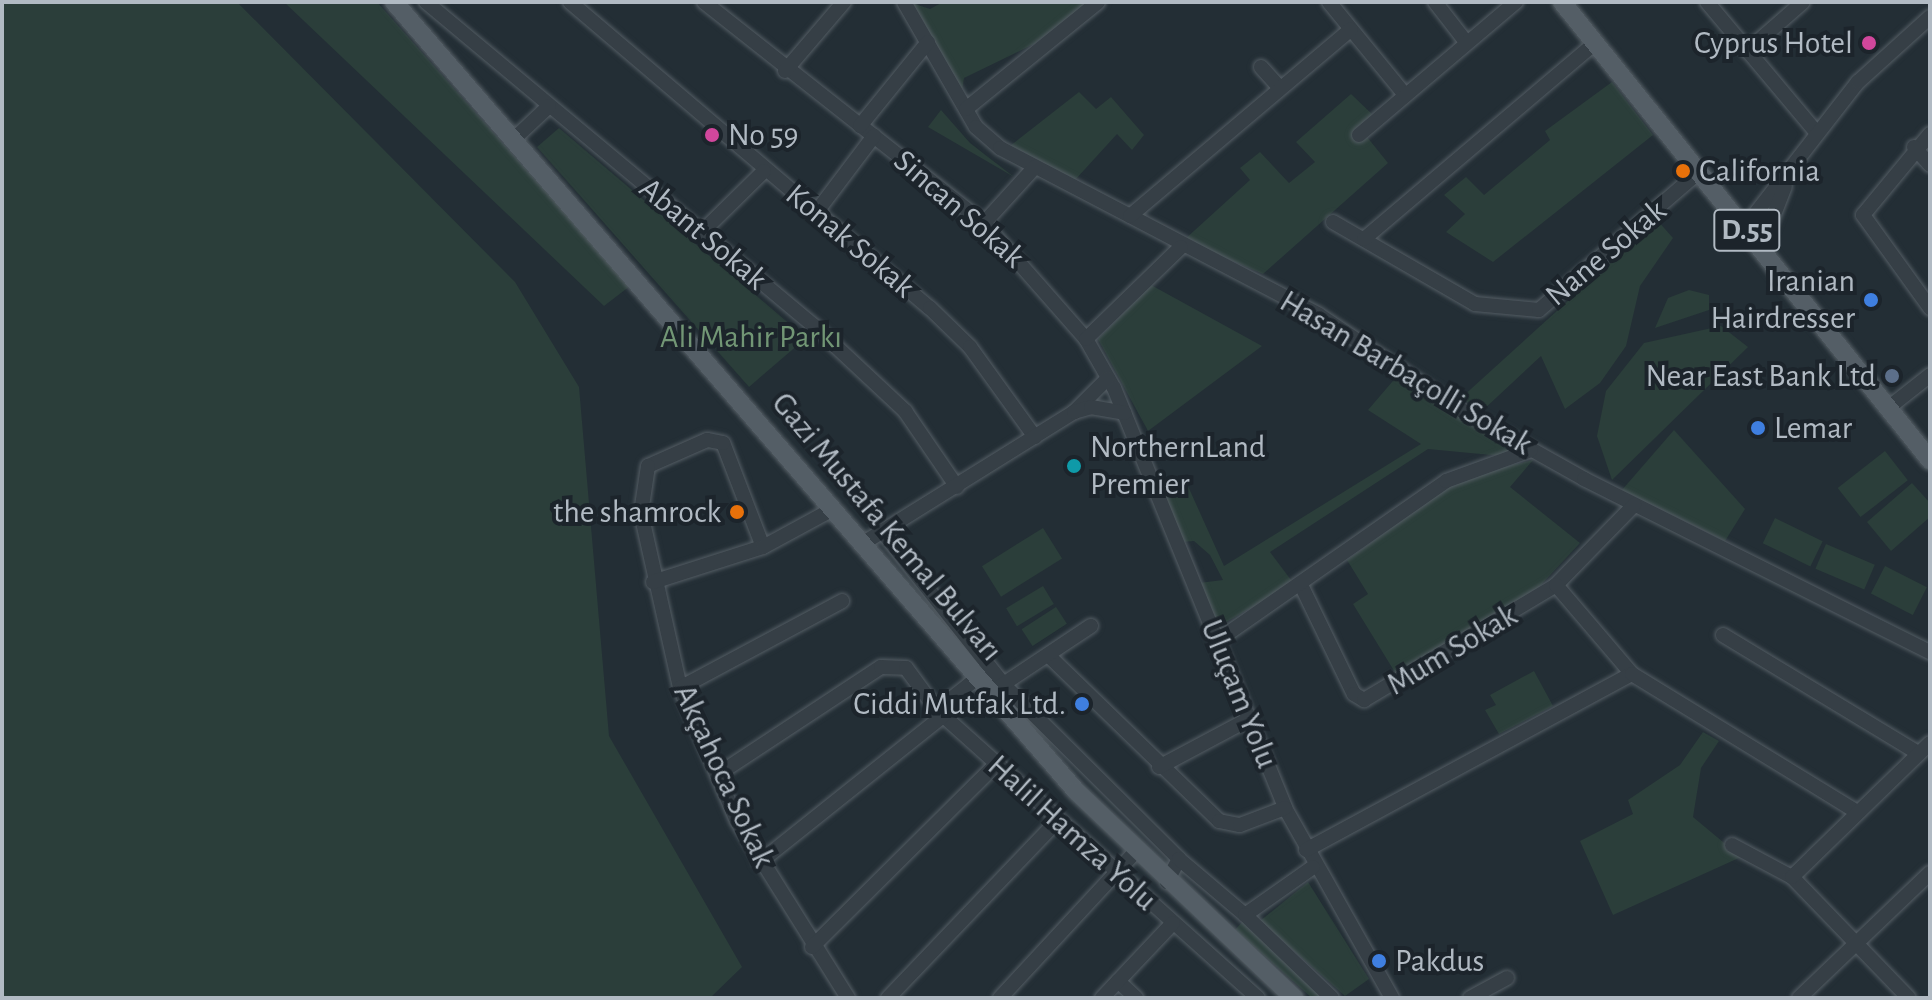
<!DOCTYPE html>
<meta charset="utf-8">
<style>
body{margin:0}
#map{position:relative;width:1932px;height:1000px;overflow:hidden;background:#232e35;font-family:"Alegreya Sans",sans-serif}
div>[style]{position:absolute}
[style*='--x']{left:calc(var(--x)*1px);top:calc(var(--y)*1px);width:calc(var(--w)*1px);rotate:calc(var(--a)*1deg)}
.green>*{inset:0;background:#2b3e3a;transform-origin:0 0}
.roads{filter:drop-shadow(0 0 2px #545d64) drop-shadow(0 0 2px #545d64)}
.minor>*{height:14px;margin:-7px;padding:0 7px;transform-origin:7px;border-radius:7px;background:#363f46}
.major>*{height:18px;margin:-9px;padding:0 9px;transform-origin:9px;border-radius:9px;background:#545e66}
.dots>*{width:22px;height:22px;translate:-50% -50%;box-sizing:border-box;border:4px solid #1c242b;border-radius:50%}
span{translate:-50% -50%;white-space:nowrap;text-align:center;line-height:1.15;-webkit-text-stroke:8px #1c242b;paint-order:stroke}
.shield-label span{padding:2px 6px;background:#1c242b;border:2px solid;border-radius:6px;-webkit-text-stroke-width:0}
.shield-label{font-size:30px;color:#b1bac3;font-weight:700}
.poi-label{font-size:32px;color:#b1bac3}
.right{translate:-100% -50%;text-align:right}
.left{translate:0 -50%;text-align:left}
.street-label{font-size:32px;color:#b1bac3}
.park-label{font-size:32px;color:#729675}
.frame{position:absolute;inset:0;border:4px solid #b1bac3;pointer-events:none}
</style>
<div id="map">
<div class="green">
<i style="clip-path:polygon(2px 2px,237px 2px,515px 282px,579px 387px,609px 736px,742px 967px,710px 998px,2px 998px)"></i>
<i style="clip-path:polygon(284px 2px,377px 2px,630px 286px,604px 306px)"></i>
<i style="clip-path:polygon(909px 2px,930px 9px,943px 2px,1088px 2px,1034px 44px,964px 78px,962px 91px)"></i>
<i style="clip-path:polygon(1612px 82px,1653px 135px,1493px 262px,1446px 232px,1465px 214px,1444px 195px,1466px 177px,1484px 195px,1550px 140px,1545px 131px)"></i>
<i style="clip-path:polygon(1079px 92px,1096px 109px,1111px 97px,1144px 135px,1132px 150px,1117px 134px,1075px 180px,1010px 146px)"></i>
<i style="clip-path:polygon(1351px 94px,1373px 115px,1359px 127px,1388px 163px,1263px 274px,1184px 240px,1250px 180px,1240px 168px,1260px 152px,1289px 183px,1315px 162px,1296px 142px)"></i>
<i style="clip-path:polygon(941px 110px,970px 143px,1014px 177px,928px 127px)"></i>
<i style="clip-path:polygon(559px 128px,806px 338px,749px 387px,537px 147px)"></i>
<i style="clip-path:polygon(1657px 220px,1673px 238px,1640px 286px,1626px 346px,1600px 383px,1565px 409px,1541px 356px,1482px 411px,1461px 398px)"></i>
<i style="clip-path:polygon(1151px 285px,1262px 346px,1148px 431px,1098px 339px)"></i>
<i style="clip-path:polygon(1689px 290px,1709px 295px,1709px 310px,1655px 328px,1668px 298px)"></i>
<i style="clip-path:polygon(1721px 326px,1748px 347px,1612px 480px,1597px 436px,1606px 391px,1644px 343px)"></i>
<i style="clip-path:polygon(1398px 375px,1516px 450px,1512px 457px,1428px 449px,1270px 552px,1294px 584px,1219px 626px,1199px 583px,1223px 580px,1210px 555px,1194px 541px,1182px 542px,1162px 491px,1187px 484px,1224px 566px,1421px 444px,1368px 410px)"></i>
<i style="clip-path:polygon(1674px 430px,1745px 509px,1725px 541px,1622px 490px)"></i>
<i style="left:1885px;top:451px;width:37px;height:60px;rotate:52deg"></i>
<i style="clip-path:polygon(1533px 460px,1510px 487px,1580px 543px,1539px 587px,1396px 674px,1353px 604px,1368px 594px,1347px 560px,1462px 477px)"></i>
<i style="clip-path:polygon(1912px 483px,1930px 503px,1930px 517px,1891px 551px,1867px 522px)"></i>
<i style="left:1775px;top:518px;width:53px;height:28px;rotate:26deg"></i>
<i style="left:1043px;top:528px;width:36px;height:72px;rotate:58deg"></i>
<i style="left:1826px;top:544px;width:53px;height:27px;rotate:23deg"></i>
<i style="left:1885px;top:566px;width:47px;height:31px;rotate:27deg"></i>
<i style="left:1043px;top:586px;width:21px;height:43px;rotate:59deg"></i>
<i style="left:1056px;top:607px;width:20px;height:41px;rotate:57deg"></i>
<i style="clip-path:polygon(1534px 671px,1553px 706px,1499px 734px,1485px 710px,1496px 705px,1490px 695px)"></i>
<i style="clip-path:polygon(1703px 732px,1719px 741px,1701px 768px,1693px 817px,1741px 857px,1613px 915px,1580px 841px,1633px 814px,1628px 800px,1680px 765px)"></i>
<i style="clip-path:polygon(1308px 882px,1369px 979px,1345px 996px,1260px 921px)"></i>
<i style="clip-path:polygon(1243px 921px,1325px 998px,1312px 998px,1235px 930px)"></i>
</div>
<div class="roads">
<div class="minor">
<i style="--x:426;--y:2;--w:505;--a:39.86"></i>
<i style="--x:814;--y:326;--w:125;--a:43"></i>
<i style="--x:905;--y:411;--w:92;--a:55.6"></i>
<i style="--x:570;--y:2;--w:472;--a:40.4"></i>
<i style="--x:930;--y:308;--w:56;--a:44.3"></i>
<i style="--x:970;--y:347;--w:111;--a:54.2"></i>
<i style="--x:704;--y:2;--w:357;--a:38.3"></i>
<i style="--x:984;--y:223;--w:154;--a:48.7"></i>
<i style="--x:1086;--y:339;--w:56;--a:60.3"></i>
<i style="--x:1114;--y:388;--w:453;--a:67.8"></i>
<i style="--x:1285;--y:808;--w:218;--a:60.6"></i>
<i style="--x:904;--y:2;--w:144;--a:60.1"></i>
<i style="--x:976;--y:127;--w:32;--a:41"></i>
<i style="--x:1000;--y:148;--w:360;--a:27.6"></i>
<i style="--x:1319;--y:315;--w:173;--a:33.7"></i>
<i style="--x:1463;--y:411;--w:139;--a:29.3"></i>
<i style="--x:1584;--y:479;--w:387;--a:26.6"></i>
<i style="--x:1329;--y:2;--w:120;--a:50.7"></i>
<i style="--x:1435;--y:2;--w:51;--a:52.2"></i>
<i style="--x:1707;--y:2;--w:170;--a:50"></i>
<i style="--x:1747;--y:51;--w:74;--a:-41.2"></i>
<i style="--x:1261;--y:67;--w:28;--a:48"></i>
<i style="--x:785;--y:71;--w:91;--a:-49.5"></i>
<i style="--x:966;--y:109;--w:170;--a:-39"></i>
<i style="--x:860;--y:126;--w:108;--a:-51"></i>
<i style="--x:1930;--y:134;--w:105;--a:129.6"></i>
<i style="--x:1863;--y:215;--w:115;--a:54.2"></i>
<i style="--x:1359;--y:135;--w:206;--a:-40.3"></i>
<i style="--x:514;--y:139;--w:48;--a:-43.3"></i>
<i style="--x:1914;--y:147;--w:24;--a:48"></i>
<i style="--x:818;--y:210;--w:93;--a:-52.9"></i>
<i style="--x:1130;--y:216;--w:289;--a:-40.2"></i>
<i style="--x:1333;--y:222;--w:164;--a:30"></i>
<i style="--x:1475;--y:304;--w:64;--a:5.4"></i>
<i style="--x:1539;--y:310;--w:213;--a:-40.8"></i>
<i style="--x:984;--y:223;--w:76;--a:-47.7"></i>
<i style="--x:1745;--y:227;--w:184;--a:-52.1"></i>
<i style="--x:1858;--y:82;--w:97;--a:-42.1"></i>
<i style="--x:702;--y:232;--w:87;--a:-44.5"></i>
<i style="--x:1364;--y:239;--w:303;--a:-40.3"></i>
<i style="--x:1761;--y:248;--w:66;--a:-68.8"></i>
<i style="--x:1086;--y:339;--w:132;--a:-44.1"></i>
<i style="--x:1887;--y:409;--w:55;--a:-38.3"></i>
<i style="--x:1074;--y:412;--w:48;--a:-45"></i>
<i style="--x:882;--y:531;--w:196;--a:51.6"></i>
<i style="--x:1004;--y:685;--w:247;--a:44.8"></i>
<i style="--x:1179;--y:859;--w:26;--a:118"></i>
<i style="--x:862;--y:544;--w:250;--a:-31.9"></i>
<i style="--x:1074;--y:412;--w:18;--a:-16"></i>
<i style="--x:1091;--y:407;--w:34;--a:10"></i>
<i style="--x:763;--y:547;--w:111;--a:-111"></i>
<i style="--x:723;--y:443;--w:16;--a:-169"></i>
<i style="--x:707;--y:440;--w:64;--a:156.2"></i>
<i style="--x:648;--y:466;--w:48;--a:98.5"></i>
<i style="--x:641;--y:513;--w:179;--a:77.4"></i>
<i style="--x:680;--y:688;--w:145;--a:66.8"></i>
<i style="--x:737;--y:821;--w:209;--a:57.9"></i>
<i style="--x:653;--y:582;--w:115;--a:-17.7"></i>
<i style="--x:763;--y:547;--w:80;--a:-28.5"></i>
<i style="--x:1301;--y:585;--w:121;--a:64.1"></i>
<i style="--x:1354;--y:694;--w:12;--a:31"></i>
<i style="--x:1364;--y:700;--w:224;--a:-30.9"></i>
<i style="--x:1556;--y:585;--w:112;--a:-45.7"></i>
<i style="--x:1556;--y:585;--w:117;--a:49.5"></i>
<i style="--x:1723;--y:635;--w:228;--a:31.2"></i>
<i style="--x:1217;--y:641;--w:279;--a:-34.9"></i>
<i style="--x:1446;--y:481;--w:90;--a:-20"></i>
<i style="--x:1049;--y:656;--w:237;--a:44.1"></i>
<i style="--x:1219;--y:821;--w:21;--a:11"></i>
<i style="--x:1240;--y:825;--w:48;--a:-20.7"></i>
<i style="--x:680;--y:688;--w:184;--a:-28.2"></i>
<i style="--x:996;--y:689;--w:114;--a:-33.6"></i>
<i style="--x:937;--y:710;--w:50;--a:-38.5"></i>
<i style="--x:1159;--y:767;--w:102;--a:-28.1"></i>
<i style="--x:717;--y:775;--w:196;--a:-33.4"></i>
<i style="--x:881;--y:667;--w:25;--a:2"></i>
<i style="--x:906;--y:668;--w:52;--a:53.6"></i>
<i style="--x:937;--y:710;--w:431;--a:41.9"></i>
<i style="--x:1732;--y:845;--w:68;--a:28.1"></i>
<i style="--x:1792;--y:877;--w:168;--a:46"></i>
<i style="--x:1306;--y:850;--w:370;--a:-28.4"></i>
<i style="--x:1632;--y:674;--w:264;--a:31.5"></i>
<i style="--x:1179;--y:859;--w:87;--a:40.3"></i>
<i style="--x:1245;--y:915;--w:83;--a:-35.2"></i>
<i style="--x:760;--y:862;--w:234;--a:-38.6"></i>
<i style="--x:1792;--y:877;--w:192;--a:-44.2"></i>
<i style="--x:1245;--y:915;--w:120;--a:43.7"></i>
<i style="--x:812;--y:947;--w:258;--a:-44.8"></i>
<i style="--x:1118;--y:981;--w:25;--a:43"></i>
<i style="--x:888;--y:998;--w:243;--a:-46.3"></i>
<i style="--x:1000;--y:998;--w:200;--a:-47.2"></i>
<i style="--x:1102;--y:998;--w:103;--a:-46.6"></i>
<i style="--x:1470;--y:998;--w:42;--a:-28.4"></i>
<i style="--x:1799;--y:998;--w:181;--a:-43.7"></i>
</div>
<div class="major">
<i style="--x:394;--y:2;--w:1043;--a:49.16"></i>
<i style="--x:1076;--y:791;--w:301;--a:43.5"></i>
<i style="--x:1562;--y:2;--w:588;--a:51.22"></i>
</div>
</div>
<div class="dots">
<i style="left:1869px;top:43px;background:#d1479c"></i>
<i style="left:712px;top:135px;background:#d1479c"></i>
<i style="left:1683px;top:171px;background:#e8710a"></i>
<i style="left:1871px;top:300px;background:#3f7fe0"></i>
<i style="left:1892px;top:376px;background:#5c6f8a"></i>
<i style="left:1758px;top:428px;background:#3f7fe0"></i>
<i style="left:1074px;top:466px;background:#0f9aa8"></i>
<i style="left:737px;top:512px;background:#e8710a"></i>
<i style="left:1082px;top:704px;background:#3f7fe0"></i>
<i style="left:1379px;top:961px;background:#3f7fe0"></i>
</div>
<div class="shield-label">
<span style="left:1747px;top:230px">D.55</span>
</div>
<div class="poi-label">
<span class="right" style="left:1853px;top:43px">Cyprus Hotel</span>
<span class="left" style="left:728px;top:135px">No 59</span>
<span class="left" style="left:1699px;top:171px">California</span>
<span class="right" style="left:1855px;top:300px">Iranian<br>Hairdresser</span>
<span class="right" style="left:1876px;top:376px">Near East Bank Ltd</span>
<span class="left" style="left:1774px;top:428px">Lemar</span>
<span class="left" style="left:1090px;top:466px">NorthernLand<br>Premier</span>
<span class="right" style="left:721px;top:512px">the shamrock</span>
<span class="right" style="left:1066px;top:704px">Ciddi Mutfak Ltd.</span>
<span class="left" style="left:1395px;top:961px">Pakdus</span>
</div>
<div class="street-label">
<span style="left:959px;top:209px;rotate:41deg">Sincan Sokak</span>
<span style="left:703px;top:234px;rotate:40deg">Abant Sokak</span>
<span style="left:850px;top:241px;rotate:40deg">Konak Sokak</span>
<span style="left:1606px;top:253px;rotate:-40deg">Nane Sokak</span>
<span style="left:1406px;top:373px;rotate:31deg">Hasan Barbaçolli Sokak</span>
<span style="left:887px;top:527px;rotate:50deg">Gazi Mustafa Kemal Bulvarı</span>
<span style="left:1452px;top:650px;rotate:-31deg">Mum Sokak</span>
<span style="left:1239px;top:694px;rotate:68deg">Uluçam Yolu</span>
<span style="left:724px;top:776px;rotate:65deg">Akçahoca Sokak</span>
<span style="left:1072px;top:833px;rotate:42deg">Halil Hamza Yolu</span>
</div>
<div class="park-label">
<span style="left:751px;top:337px">Ali Mahir Parkı</span>
</div>
<div class="frame"></div>
</div>
